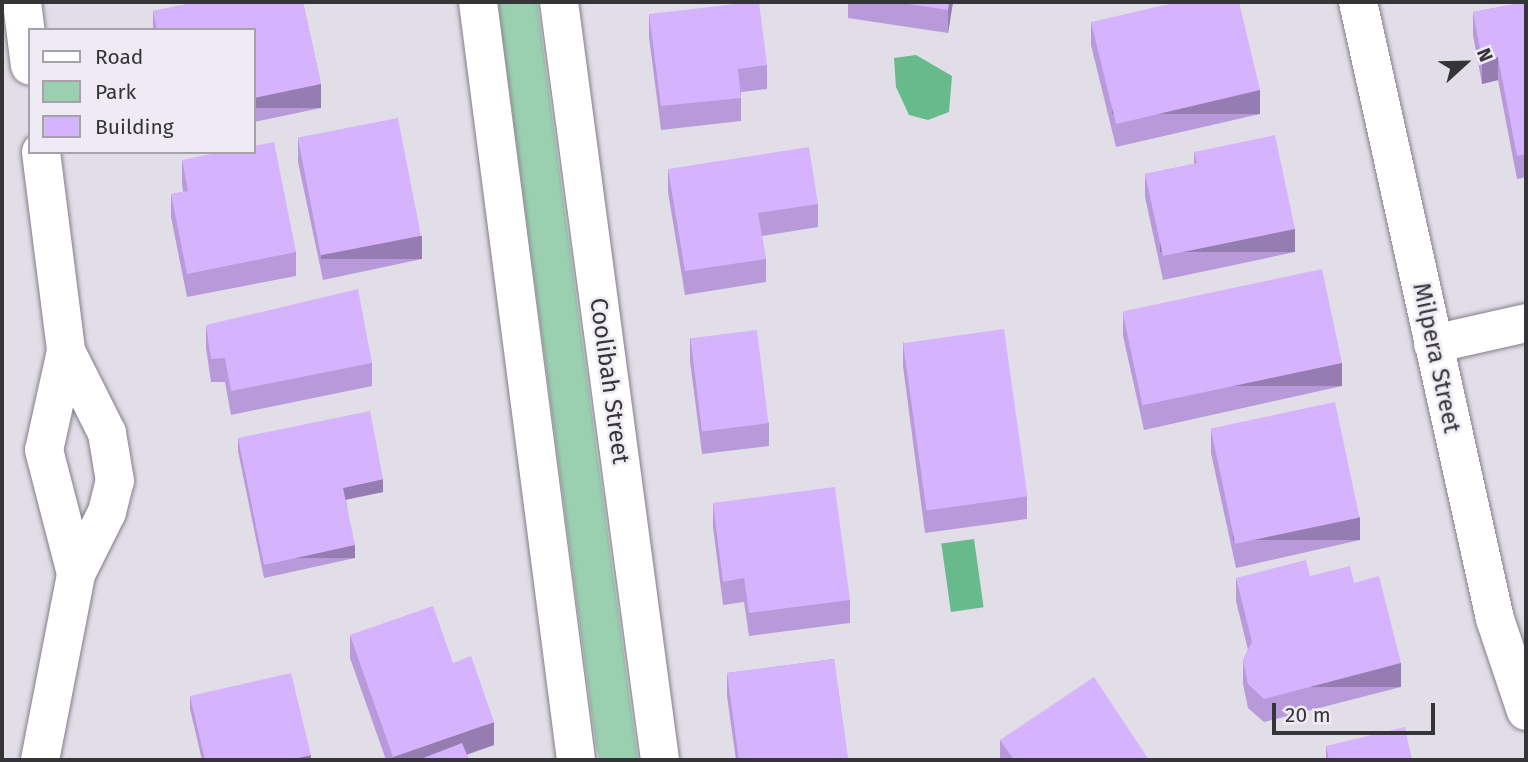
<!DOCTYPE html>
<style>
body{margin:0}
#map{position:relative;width:1528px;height:762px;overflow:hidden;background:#e2dee8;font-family:"Fira Sans",sans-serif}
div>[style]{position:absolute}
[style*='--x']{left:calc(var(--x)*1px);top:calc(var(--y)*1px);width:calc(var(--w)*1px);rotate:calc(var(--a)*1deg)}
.green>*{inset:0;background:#9ad0b0}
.water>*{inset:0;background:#66ba8c;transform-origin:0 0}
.roads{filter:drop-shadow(0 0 2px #837f89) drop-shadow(0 0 2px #837f89)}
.street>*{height:38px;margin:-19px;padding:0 19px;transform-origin:19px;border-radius:19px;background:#fff}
.wall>*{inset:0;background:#b89ada}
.shaded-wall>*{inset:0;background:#967db1;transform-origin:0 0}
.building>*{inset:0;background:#d6b3fd;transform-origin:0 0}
span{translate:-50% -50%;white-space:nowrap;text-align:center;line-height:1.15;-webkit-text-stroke:5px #efebf5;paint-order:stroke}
.street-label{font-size:24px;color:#353437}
.frame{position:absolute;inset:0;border:4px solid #353437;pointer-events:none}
.legend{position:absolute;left:28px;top:28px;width:228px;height:126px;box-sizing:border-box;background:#efebf5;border:2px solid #a5a2a9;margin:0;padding:9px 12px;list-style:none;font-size:21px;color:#353437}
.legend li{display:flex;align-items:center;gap:14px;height:35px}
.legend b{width:35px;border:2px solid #a5a2a9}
.north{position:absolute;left:1430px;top:28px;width:70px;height:70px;-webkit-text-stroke:5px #efebf5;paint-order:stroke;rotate:68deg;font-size:19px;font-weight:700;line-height:28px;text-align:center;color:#353437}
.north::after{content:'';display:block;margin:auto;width:24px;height:32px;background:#353437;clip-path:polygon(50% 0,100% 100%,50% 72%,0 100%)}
.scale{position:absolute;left:1272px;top:703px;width:163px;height:32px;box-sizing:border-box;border:4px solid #353437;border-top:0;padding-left:9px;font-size:21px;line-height:24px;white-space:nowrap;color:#353437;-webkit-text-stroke:5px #efebf5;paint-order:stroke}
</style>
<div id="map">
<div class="green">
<i style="clip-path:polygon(498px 2px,537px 2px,638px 760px,600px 760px,596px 747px)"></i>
</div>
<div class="water">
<i style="clip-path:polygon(916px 55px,952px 76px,949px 112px,928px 120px,909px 115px,896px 87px,894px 58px)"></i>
<i style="left:974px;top:539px;width:69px;height:33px;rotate:82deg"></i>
</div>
<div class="roads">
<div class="street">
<i style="--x:22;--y:2;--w:64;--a:82.9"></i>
<i style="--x:478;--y:2;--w:764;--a:82.63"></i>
<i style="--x:559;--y:2;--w:765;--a:82.41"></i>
<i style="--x:1358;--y:2;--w:632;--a:77.48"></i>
<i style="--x:1495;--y:619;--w:97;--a:71.4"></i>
<i style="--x:41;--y:152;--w:201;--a:82.8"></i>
<i style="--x:66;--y:351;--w:101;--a:102.5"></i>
<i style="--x:44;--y:450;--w:128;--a:75.5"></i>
<i style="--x:1433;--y:344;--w:95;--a:-12.7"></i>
<i style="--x:40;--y:760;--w:189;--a:-79"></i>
<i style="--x:76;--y:574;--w:69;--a:-63.4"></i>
<i style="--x:107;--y:512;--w:32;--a:-76"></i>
<i style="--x:115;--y:481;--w:49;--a:-99.5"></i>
<i style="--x:107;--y:433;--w:92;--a:-116.6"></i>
</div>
</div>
<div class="wall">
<i style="clip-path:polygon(198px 2px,303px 2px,321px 84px,321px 108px,254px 122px,254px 30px,153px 30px,153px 11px)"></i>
<i style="clip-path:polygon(848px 2px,953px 2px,948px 33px,848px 18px)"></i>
<i style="clip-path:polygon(1526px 2px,1526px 177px,1517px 179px,1498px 80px,1482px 84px,1473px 35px,1473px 12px)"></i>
<i style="clip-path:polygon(649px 14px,767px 65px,767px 89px,741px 92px,741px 121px,661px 130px,649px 37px)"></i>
<i style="clip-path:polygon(1091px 22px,1260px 114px,1116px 147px,1091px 45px)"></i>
<i style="clip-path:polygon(298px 139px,422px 259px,323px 280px,298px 162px)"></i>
<i style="clip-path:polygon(1194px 152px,1295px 252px,1163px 280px,1145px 197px,1145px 174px,1194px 164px)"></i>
<i style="clip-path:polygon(182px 160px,296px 252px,296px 276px,187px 297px,171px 217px,171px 194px,183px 192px,182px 183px)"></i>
<i style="clip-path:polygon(668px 169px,818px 204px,818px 227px,762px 236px,766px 259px,766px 282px,685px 295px,668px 192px)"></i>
<i style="clip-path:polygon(1123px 313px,1342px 386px,1144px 430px,1123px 336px)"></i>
<i style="clip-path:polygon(206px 325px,372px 363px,372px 386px,231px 415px,225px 382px,211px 382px,206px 348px)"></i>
<i style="clip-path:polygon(690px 338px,769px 423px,769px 446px,702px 454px,690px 361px)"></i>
<i style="clip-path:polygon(903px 342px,1027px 496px,1027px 519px,925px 533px,903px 366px)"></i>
<i style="clip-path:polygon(1211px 429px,1360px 540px,1236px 568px,1211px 453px)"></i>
<i style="clip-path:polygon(238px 438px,383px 492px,346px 500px,355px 558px,264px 578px,238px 451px)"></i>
<i style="clip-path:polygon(713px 503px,850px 600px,850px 623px,749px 636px,744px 602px,723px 605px,713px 527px)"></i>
<i style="clip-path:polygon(1310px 576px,1354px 583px,1401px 687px,1264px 722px,1248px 708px,1243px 684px,1243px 660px,1248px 650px,1236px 601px,1236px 578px)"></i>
<i style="clip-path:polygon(350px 635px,453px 663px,494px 745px,467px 755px,469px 760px,386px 760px,350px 658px)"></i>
<i style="clip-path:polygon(834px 659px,848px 760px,736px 760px,727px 696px,727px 673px)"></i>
<i style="clip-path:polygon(190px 696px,311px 760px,202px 760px,190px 709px)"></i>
<i style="clip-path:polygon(1000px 740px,1149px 760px,1000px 760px)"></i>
<i style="clip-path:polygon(1326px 746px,1412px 760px,1326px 760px)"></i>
</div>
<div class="shaded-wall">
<i style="clip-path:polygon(949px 2px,953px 2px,948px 33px,948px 10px)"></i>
<i style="clip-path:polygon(1498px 57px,1498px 80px,1482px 84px,1482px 60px)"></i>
<i style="left:321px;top:84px;width:24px;height:68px;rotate:90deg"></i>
<i style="left:1260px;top:90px;width:24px;height:148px;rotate:90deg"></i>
<i style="left:1295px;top:229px;width:23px;height:135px;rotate:90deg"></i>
<i style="left:422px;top:236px;width:23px;height:101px;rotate:90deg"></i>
<i style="left:1342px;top:363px;width:23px;height:203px;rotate:90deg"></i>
<i style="clip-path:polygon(383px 479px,383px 492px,343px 500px,343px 488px)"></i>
<i style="left:1360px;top:517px;width:23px;height:127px;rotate:90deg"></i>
<i style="left:355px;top:545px;width:13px;height:93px;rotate:90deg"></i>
<i style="left:1401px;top:663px;width:24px;height:142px;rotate:90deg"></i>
<i style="clip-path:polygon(494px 722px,494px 745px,450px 760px,393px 760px,393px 757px)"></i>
<i style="clip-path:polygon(311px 755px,311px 760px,289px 760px)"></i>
</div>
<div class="building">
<i style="clip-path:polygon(198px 2px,303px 2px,321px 84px,254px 98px,254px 30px,157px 30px,153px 11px)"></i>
<i style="clip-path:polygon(753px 2px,759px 2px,767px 65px,738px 69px,741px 98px,661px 106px,649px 14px)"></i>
<i style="clip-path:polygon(895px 2px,949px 2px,948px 10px)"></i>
<i style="clip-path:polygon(1178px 2px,1239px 2px,1260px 90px,1116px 124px,1091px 22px)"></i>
<i style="clip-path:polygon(1526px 2px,1526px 154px,1517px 156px,1498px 57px,1482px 60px,1473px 12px)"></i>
<i style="left:398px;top:118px;width:120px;height:102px;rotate:79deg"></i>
<i style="clip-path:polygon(1275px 135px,1295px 229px,1163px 256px,1145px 174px,1197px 163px,1194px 152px)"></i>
<i style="clip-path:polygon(274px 142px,296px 252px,187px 274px,171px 194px,188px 191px,182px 160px,221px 152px,254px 152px,254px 146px)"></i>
<i style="clip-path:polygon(809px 147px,818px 204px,758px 213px,766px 259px,685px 271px,668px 169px)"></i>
<i style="left:1322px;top:269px;width:96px;height:204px;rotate:78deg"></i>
<i style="clip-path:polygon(358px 289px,372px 363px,231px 391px,225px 358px,211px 359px,206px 325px)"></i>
<i style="left:1004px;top:329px;width:169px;height:102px;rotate:82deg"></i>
<i style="left:757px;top:330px;width:94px;height:67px;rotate:83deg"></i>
<i style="left:1335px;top:402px;width:118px;height:127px;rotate:78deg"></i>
<i style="clip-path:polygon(370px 411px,383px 479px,343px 488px,355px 545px,264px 565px,238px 438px)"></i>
<i style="clip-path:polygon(835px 487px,850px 600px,749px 613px,744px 578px,723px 582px,713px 503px)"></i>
<i style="clip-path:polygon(1306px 560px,1310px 576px,1350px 566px,1354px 583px,1379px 576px,1401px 663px,1264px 699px,1248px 684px,1243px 660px,1252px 642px,1236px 578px)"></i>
<i style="clip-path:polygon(433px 606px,453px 663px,471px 656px,494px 722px,393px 757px,350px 635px)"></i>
<i style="clip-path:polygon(834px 659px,848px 758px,828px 760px,739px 760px,727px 673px)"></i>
<i style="clip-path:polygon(291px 673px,311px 755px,289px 760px,205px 760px,190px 696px)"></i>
<i style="clip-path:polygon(1094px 677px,1149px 760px,1014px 760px,1000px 740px)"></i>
<i style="clip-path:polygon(1405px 727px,1412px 760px,1329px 760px,1326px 746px)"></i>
<i style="clip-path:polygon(462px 743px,469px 760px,418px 760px)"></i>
</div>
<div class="street-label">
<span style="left:1436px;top:358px;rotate:78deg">Milpera Street</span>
<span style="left:609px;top:381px;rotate:82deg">Coolibah Street</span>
</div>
<div class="frame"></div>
<ul class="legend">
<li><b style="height:9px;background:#fff"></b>Road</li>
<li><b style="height:19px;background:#9ad0b0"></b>Park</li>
<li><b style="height:19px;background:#d6b3fd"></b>Building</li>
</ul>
<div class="north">N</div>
<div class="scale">20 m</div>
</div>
